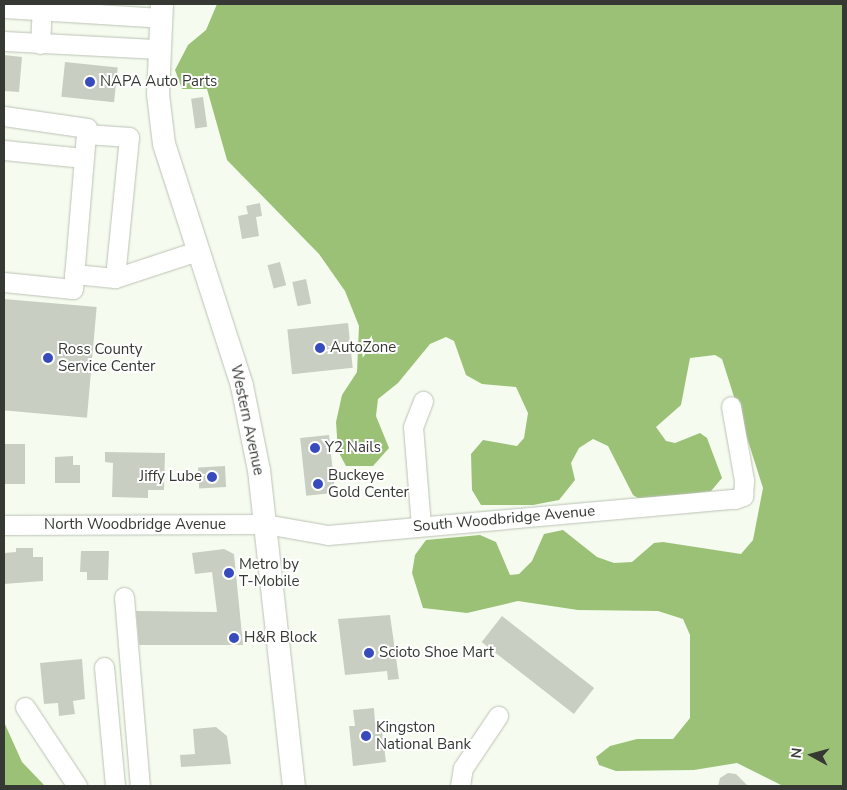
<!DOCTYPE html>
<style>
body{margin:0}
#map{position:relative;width:847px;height:790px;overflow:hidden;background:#f5fcef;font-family:"Nunito Sans",sans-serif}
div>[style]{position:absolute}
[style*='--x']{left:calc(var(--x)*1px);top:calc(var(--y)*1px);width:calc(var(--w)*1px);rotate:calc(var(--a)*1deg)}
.forest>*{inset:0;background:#9bc176}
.building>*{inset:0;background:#c8cfc2;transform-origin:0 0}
.roads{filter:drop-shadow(0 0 1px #bbc2b6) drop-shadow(0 0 1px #bbc2b6)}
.minor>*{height:19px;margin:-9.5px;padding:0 9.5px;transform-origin:9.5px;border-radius:9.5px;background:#fff}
.major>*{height:22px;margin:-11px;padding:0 11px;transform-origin:11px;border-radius:11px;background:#fff}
.dots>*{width:14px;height:14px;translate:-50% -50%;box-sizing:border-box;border:2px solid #fff;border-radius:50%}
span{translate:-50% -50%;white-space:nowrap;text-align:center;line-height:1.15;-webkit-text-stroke:4px #fff;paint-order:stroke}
.poi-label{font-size:15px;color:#353833}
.left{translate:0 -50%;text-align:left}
.right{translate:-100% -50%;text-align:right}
.street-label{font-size:15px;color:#353833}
.frame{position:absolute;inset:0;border:5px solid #353833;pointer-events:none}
.north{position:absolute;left:787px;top:730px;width:50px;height:50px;-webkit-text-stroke:4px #fff;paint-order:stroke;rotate:277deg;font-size:14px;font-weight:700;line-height:20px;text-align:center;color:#353833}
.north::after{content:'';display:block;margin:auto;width:18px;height:22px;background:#353833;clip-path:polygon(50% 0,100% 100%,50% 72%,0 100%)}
</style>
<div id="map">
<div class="forest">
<i style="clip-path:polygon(217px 4px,843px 4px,843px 786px,783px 786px,737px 763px,694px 770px,616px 771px,599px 765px,596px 757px,610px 746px,637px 739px,673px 739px,690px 718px,690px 635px,683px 619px,658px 611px,578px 610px,518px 601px,467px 613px,423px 608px,412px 573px,415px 555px,426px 540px,480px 535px,496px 542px,510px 575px,519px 574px,532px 561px,544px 534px,563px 530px,597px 557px,614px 563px,632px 562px,654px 543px,663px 542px,741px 554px,753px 540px,763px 488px,722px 359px,715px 355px,690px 358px,681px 405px,656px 427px,666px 441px,675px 443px,700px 433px,707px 438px,722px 478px,711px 491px,641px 500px,633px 495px,608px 446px,593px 439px,579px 448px,571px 463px,575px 480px,559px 500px,533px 505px,481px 505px,472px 490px,471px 454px,483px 440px,517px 446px,524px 438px,528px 413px,516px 387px,482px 384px,466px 375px,454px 341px,446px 337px,430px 344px,398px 383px,378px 399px,376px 416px,389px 448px,373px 466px,346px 466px,338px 451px,336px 422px,342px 395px,357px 372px,359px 326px,345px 291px,319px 254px,227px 160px,207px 89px,182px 89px,175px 70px,188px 45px,206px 30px)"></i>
<i style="clip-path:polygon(4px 722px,22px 762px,45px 786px,4px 786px)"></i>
</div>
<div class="building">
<i style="clip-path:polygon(4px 55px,22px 57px,19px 92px,4px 91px)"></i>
<i style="left:65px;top:62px;width:53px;height:35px;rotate:6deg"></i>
<i style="left:203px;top:97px;width:30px;height:12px;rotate:82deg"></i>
<i style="clip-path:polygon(260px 203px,262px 216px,256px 217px,259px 236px,242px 239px,238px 216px,248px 214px,246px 206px)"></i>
<i style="left:280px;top:262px;width:24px;height:13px;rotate:75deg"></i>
<i style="left:306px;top:279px;width:25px;height:14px;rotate:78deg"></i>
<i style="left:4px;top:299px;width:93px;height:111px;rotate:5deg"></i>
<i style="left:348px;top:323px;width:45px;height:61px;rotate:84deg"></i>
<i style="left:329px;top:435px;width:58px;height:29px;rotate:84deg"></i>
<i style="left:4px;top:444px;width:21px;height:40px"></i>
<i style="clip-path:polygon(105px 452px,165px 453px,164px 490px,148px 490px,148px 498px,112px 497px,113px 463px,105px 462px)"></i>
<i style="clip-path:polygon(73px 456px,73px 465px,80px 465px,80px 483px,55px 483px,55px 457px)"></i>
<i style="left:225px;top:466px;width:21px;height:27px;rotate:87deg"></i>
<i style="clip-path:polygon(16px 548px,33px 548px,33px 557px,43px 557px,43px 581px,4px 584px,4px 553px,16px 552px)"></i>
<i style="clip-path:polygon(224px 549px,234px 554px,243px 645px,139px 645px,136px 611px,217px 612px,212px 572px,195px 574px,192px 553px)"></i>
<i style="clip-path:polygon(81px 551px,109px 551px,108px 580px,87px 580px,87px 572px,80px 572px)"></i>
<i style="clip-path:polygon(390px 615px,399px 679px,388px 680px,387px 671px,345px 675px,338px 619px)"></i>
<i style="left:502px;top:616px;width:117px;height:33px;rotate:38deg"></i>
<i style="clip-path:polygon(82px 659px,85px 699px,73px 701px,75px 714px,59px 716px,58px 703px,44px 704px,40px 663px)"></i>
<i style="clip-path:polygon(374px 708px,375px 723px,381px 723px,386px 762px,353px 766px,349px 726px,355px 726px,353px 710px)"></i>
<i style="clip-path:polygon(216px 727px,227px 736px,231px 764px,181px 767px,180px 755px,195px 754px,193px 729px)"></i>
<i style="clip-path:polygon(728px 773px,736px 774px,748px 786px,718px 786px,720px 778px)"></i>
</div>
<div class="roads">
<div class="minor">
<i style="--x:4;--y:8;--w:157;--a:3.6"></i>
<i style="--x:4;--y:41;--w:155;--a:3"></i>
<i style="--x:40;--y:44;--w:34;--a:-87"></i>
<i style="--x:4;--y:116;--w:84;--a:8.2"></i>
<i style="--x:87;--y:128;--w:6;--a:99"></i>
<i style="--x:4;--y:150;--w:80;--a:5.7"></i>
<i style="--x:74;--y:274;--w:41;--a:5.6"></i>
<i style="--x:4;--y:282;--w:69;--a:5.8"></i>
<i style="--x:73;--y:289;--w:156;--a:-85.2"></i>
<i style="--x:86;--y:134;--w:43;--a:4"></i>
<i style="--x:129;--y:137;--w:142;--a:95.7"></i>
<i style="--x:115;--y:278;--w:86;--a:-18.2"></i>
<i style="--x:4;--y:525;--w:261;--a:-0.2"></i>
<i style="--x:265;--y:524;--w:64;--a:9.9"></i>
<i style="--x:328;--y:535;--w:409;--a:-5.1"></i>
<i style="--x:735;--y:499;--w:9;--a:-21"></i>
<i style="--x:743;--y:496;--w:16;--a:-86"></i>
<i style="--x:744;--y:480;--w:75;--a:-100"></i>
<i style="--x:421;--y:526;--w:99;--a:-94.6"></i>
<i style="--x:413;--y:427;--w:28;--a:-69"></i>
<i style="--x:124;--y:597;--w:190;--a:85.2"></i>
<i style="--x:104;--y:667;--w:120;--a:84.7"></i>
<i style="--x:25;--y:707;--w:95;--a:56.6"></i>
<i style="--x:460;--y:786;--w:18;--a:-81"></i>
<i style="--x:463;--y:768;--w:63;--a:-56.1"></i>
</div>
<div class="major">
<i style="--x:162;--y:4;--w:90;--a:92.5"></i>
<i style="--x:158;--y:94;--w:50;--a:83.2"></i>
<i style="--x:164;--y:144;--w:254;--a:72.1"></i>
<i style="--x:242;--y:386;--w:86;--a:78.6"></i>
<i style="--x:259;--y:470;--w:318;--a:83.7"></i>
</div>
</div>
<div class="dots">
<i style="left:90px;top:82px;background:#374bbd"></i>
<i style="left:320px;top:348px;background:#374bbd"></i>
<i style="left:48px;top:358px;background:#374bbd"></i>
<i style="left:315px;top:448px;background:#374bbd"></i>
<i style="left:212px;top:477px;background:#374bbd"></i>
<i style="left:318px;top:484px;background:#374bbd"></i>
<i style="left:229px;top:573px;background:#374bbd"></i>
<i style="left:234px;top:638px;background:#374bbd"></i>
<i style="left:369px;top:653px;background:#374bbd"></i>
<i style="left:366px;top:736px;background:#374bbd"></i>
</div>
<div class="poi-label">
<span class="left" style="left:100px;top:82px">NAPA Auto Parts</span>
<span class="left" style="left:330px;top:348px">AutoZone</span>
<span class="left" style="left:58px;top:358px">Ross County<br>Service Center</span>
<span class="left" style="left:325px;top:448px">Y2 Nails</span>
<span class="left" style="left:328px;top:484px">Buckeye<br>Gold Center</span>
<span class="right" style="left:202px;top:477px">Jiffy Lube</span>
<span class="left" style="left:239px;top:573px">Metro by<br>T-Mobile</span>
<span class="left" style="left:244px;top:638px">H&amp;R Block</span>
<span class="left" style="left:379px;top:653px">Scioto Shoe Mart</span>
<span class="left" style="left:376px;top:736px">Kingston<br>National Bank</span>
</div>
<div class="street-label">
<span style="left:247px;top:420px;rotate:78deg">Western Avenue</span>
<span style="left:504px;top:519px;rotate:-5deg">South Woodbridge Avenue</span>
<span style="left:135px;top:525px">North Woodbridge Avenue</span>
</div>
<div class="frame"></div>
<div class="north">N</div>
</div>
